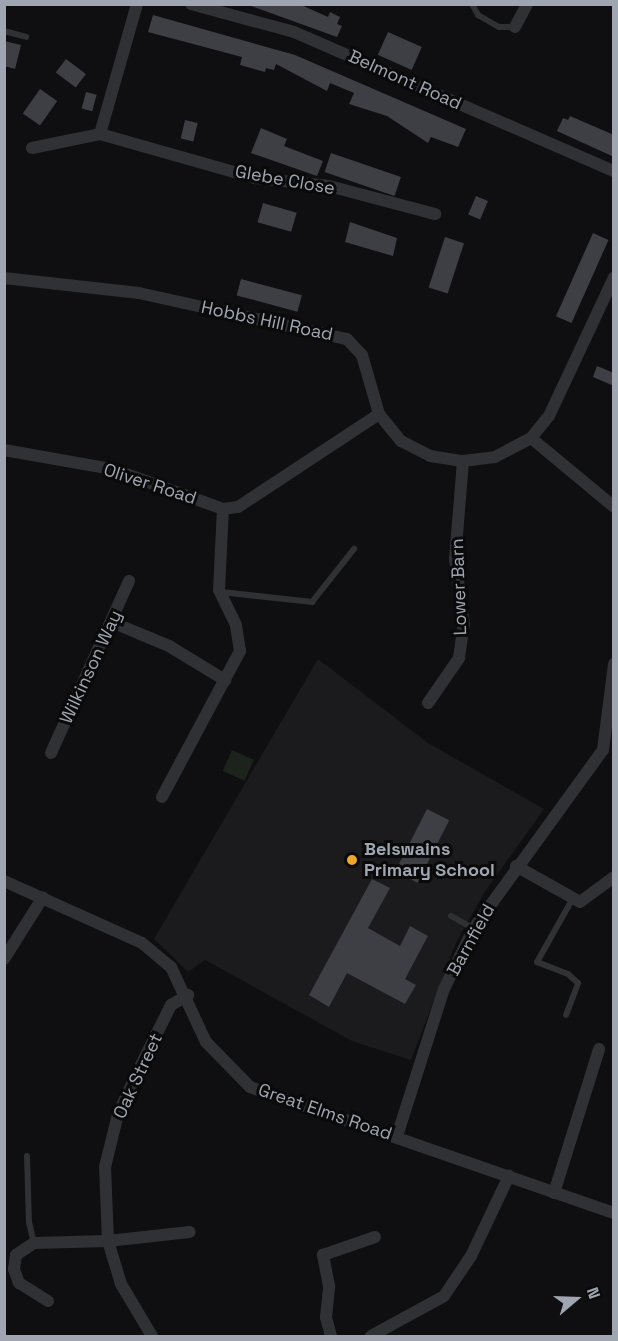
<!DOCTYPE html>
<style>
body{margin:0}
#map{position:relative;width:618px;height:1341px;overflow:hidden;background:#0f0f11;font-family:"Space Grotesk",sans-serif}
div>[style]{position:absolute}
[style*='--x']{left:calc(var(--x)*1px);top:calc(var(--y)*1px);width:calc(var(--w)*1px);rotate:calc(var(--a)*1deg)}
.built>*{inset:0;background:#1b1b1d}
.green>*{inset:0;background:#1c231c;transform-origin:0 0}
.building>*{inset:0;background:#3e3f44;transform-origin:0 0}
.service>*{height:6px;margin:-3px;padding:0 3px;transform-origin:3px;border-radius:3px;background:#303135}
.minor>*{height:12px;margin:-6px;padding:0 6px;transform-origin:6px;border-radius:6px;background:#303135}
.dots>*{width:16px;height:16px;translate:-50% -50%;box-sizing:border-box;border:3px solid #0a0a0b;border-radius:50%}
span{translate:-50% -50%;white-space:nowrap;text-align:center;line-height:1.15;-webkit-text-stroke:6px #0a0a0b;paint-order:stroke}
.street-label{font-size:18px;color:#a0a6b1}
.poi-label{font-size:18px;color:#a0a6b1;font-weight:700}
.left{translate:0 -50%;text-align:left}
.frame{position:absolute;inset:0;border:6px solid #a0a6b1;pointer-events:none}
.north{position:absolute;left:546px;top:1269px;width:60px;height:60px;-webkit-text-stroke:4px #0a0a0b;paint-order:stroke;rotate:71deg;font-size:16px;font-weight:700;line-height:24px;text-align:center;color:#a0a6b1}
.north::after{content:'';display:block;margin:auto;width:21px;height:27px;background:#a0a6b1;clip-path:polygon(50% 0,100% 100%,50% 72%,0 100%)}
</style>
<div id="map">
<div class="built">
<i style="clip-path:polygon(318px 659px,428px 743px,544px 809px,484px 893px,456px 943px,411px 1060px,352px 1041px,205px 960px,188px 972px,154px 939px)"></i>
</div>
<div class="green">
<i style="left:232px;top:750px;width:24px;height:23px;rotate:24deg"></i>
</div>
<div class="building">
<i style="clip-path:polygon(246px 4px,299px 4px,328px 17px,330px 12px,340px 17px,337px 24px,342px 26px,337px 37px)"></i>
<i style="clip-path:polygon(153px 15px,295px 55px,466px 129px,458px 147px,431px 137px,428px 143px,387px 116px,349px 104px,354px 93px,330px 83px,327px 91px,276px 64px,274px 70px,266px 68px,265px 72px,240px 65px,242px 57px,148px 32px)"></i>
<i style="left:388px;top:32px;width:37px;height:25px;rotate:24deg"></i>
<i style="clip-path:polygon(4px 41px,21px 45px,15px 69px,4px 66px)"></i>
<i style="left:66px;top:59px;width:25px;height:17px;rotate:37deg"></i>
<i style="left:40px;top:89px;width:21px;height:30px;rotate:35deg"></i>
<i style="left:86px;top:92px;width:11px;height:17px;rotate:15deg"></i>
<i style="clip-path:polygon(570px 116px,614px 135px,614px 157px,557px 131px,563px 118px,568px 120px)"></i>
<i style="left:185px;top:120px;width:13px;height:19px;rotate:13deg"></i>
<i style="clip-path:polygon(261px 128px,287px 139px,284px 146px,323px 161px,317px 176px,251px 153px)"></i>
<i style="left:331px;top:153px;width:74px;height:20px;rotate:19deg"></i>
<i style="left:476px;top:196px;width:13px;height:20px;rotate:23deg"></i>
<i style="left:263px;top:203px;width:35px;height:20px;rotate:16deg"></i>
<i style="clip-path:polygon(350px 222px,397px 238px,393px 256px,345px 242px)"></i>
<i style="left:593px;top:233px;width:17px;height:91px;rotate:24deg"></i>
<i style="left:445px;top:237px;width:20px;height:53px;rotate:18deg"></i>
<i style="left:241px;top:279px;width:63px;height:17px;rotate:15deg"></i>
<i style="clip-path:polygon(597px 366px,614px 373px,614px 386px,593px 377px)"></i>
<i style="left:427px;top:809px;width:25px;height:70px;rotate:27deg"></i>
<i style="clip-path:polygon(372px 879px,390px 888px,368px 928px,400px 946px,410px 926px,428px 936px,405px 979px,416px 985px,405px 1004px,347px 973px,329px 1007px,309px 995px)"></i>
</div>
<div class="service">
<i style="--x:472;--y:4;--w:13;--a:61"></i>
<i style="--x:478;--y:15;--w:24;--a:30"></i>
<i style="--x:499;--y:27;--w:16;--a:0"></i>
<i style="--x:4;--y:31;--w:23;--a:15"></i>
<i style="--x:221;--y:592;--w:92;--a:6.3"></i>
<i style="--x:312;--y:602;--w:68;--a:-51.6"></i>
<i style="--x:451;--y:916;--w:25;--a:29"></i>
<i style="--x:566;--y:1015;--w:34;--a:-69"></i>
<i style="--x:578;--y:983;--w:13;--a:-138"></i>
<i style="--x:568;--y:974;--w:33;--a:-159"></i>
<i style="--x:537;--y:962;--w:73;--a:-60.6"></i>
<i style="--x:27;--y:1156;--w:66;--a:88.3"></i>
<i style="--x:29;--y:1222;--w:22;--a:77"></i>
</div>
<div class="minor">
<i style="--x:137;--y:4;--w:135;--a:105.9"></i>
<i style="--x:100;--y:134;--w:162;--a:15.8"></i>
<i style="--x:256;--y:178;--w:73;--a:6.3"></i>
<i style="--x:329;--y:186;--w:110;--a:14.8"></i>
<i style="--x:191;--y:4;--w:107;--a:15.2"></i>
<i style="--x:294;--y:32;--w:349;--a:23.5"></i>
<i style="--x:515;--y:27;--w:26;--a:-62"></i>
<i style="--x:32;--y:148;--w:69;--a:-11.6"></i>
<i style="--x:4;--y:278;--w:136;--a:6.3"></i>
<i style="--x:139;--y:293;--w:213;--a:12.5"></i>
<i style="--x:347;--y:339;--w:22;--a:47"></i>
<i style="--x:362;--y:355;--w:61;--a:73.9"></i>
<i style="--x:379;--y:414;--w:35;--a:51"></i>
<i style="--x:401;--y:441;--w:33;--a:27"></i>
<i style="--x:430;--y:456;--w:33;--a:9"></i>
<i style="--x:463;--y:461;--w:32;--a:-7"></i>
<i style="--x:495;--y:457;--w:41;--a:-27.8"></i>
<i style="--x:531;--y:438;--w:28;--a:-51"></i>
<i style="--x:549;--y:416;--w:153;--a:-64.9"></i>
<i style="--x:531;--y:438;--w:108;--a:39.7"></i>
<i style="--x:4;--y:450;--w:110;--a:10"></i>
<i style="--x:112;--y:469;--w:118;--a:19.8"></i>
<i style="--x:223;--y:509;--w:15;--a:-8"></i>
<i style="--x:238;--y:507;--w:169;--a:-33.4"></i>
<i style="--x:114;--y:623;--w:60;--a:22.7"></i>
<i style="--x:169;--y:646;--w:66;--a:31.3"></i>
<i style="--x:428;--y:703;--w:55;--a:-55.4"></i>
<i style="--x:459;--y:658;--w:34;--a:-82"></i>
<i style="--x:464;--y:624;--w:66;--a:-97.9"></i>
<i style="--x:455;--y:559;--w:98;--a:-85.3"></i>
<i style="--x:51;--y:753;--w:189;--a:-65.6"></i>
<i style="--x:162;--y:797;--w:166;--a:-61.9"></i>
<i style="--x:240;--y:651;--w:26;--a:-99"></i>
<i style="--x:236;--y:625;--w:39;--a:-116"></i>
<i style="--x:219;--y:590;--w:81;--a:-87.2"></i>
<i style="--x:516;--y:866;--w:73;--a:29.4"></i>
<i style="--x:580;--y:902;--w:42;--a:-36.3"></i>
<i style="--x:4;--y:881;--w:151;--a:24.2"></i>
<i style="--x:142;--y:943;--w:38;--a:40"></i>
<i style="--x:171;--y:967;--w:83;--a:65"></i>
<i style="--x:206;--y:1042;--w:63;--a:45.6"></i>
<i style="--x:250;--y:1087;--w:385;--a:19.1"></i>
<i style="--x:4;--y:959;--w:73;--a:-57.8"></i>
<i style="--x:397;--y:1136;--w:154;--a:-72.3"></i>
<i style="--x:444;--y:989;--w:68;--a:-63.8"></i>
<i style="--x:474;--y:928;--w:220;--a:-54.1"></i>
<i style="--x:603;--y:750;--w:87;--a:-82.7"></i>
<i style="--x:554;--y:1193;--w:151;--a:-72.6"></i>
<i style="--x:48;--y:1301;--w:34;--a:-148"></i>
<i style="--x:19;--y:1283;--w:15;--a:-110"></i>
<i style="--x:14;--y:1269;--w:14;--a:-82"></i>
<i style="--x:16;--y:1255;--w:22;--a:-34"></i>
<i style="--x:34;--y:1243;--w:74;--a:-1.5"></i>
<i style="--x:108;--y:1241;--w:82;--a:-6.3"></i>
<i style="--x:152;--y:1336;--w:61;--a:-120.8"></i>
<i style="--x:121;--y:1284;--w:45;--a:-106.8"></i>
<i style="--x:108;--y:1241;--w:74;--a:-92.3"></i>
<i style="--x:105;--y:1167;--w:55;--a:-76.2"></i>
<i style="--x:118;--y:1114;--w:45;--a:-65.1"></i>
<i style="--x:137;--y:1073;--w:76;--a:-63.4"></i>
<i style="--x:171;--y:1005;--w:20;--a:-30"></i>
<i style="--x:331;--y:1336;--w:20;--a:-105"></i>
<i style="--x:326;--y:1317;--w:31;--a:-84"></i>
<i style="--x:329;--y:1286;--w:32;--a:-101"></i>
<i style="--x:323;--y:1255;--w:55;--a:-19.1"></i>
<i style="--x:371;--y:1336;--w:83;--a:-28.7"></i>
<i style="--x:444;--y:1296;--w:48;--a:-56"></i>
<i style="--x:471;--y:1256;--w:89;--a:-64.6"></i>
</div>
<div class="dots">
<i style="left:352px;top:860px;background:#eea729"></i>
</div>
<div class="street-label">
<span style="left:405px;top:80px;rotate:24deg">Belmont Road</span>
<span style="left:285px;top:180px;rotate:10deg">Glebe Close</span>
<span style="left:267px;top:321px;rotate:12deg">Hobbs Hill Road</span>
<span style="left:150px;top:484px;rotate:18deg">Oliver Road</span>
<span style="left:459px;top:587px;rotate:-92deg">Lower Barn</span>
<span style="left:91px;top:667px;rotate:-65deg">Wilkinson Way</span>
<span style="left:471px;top:940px;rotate:-61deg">Barnfield</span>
<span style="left:138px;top:1076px;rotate:-65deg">Oak Street</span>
<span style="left:325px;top:1112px;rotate:19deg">Great Elms Road</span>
</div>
<div class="poi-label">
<span class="left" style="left:364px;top:860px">Belswains<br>Primary School</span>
</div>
<div class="frame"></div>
<div class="north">N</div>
</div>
